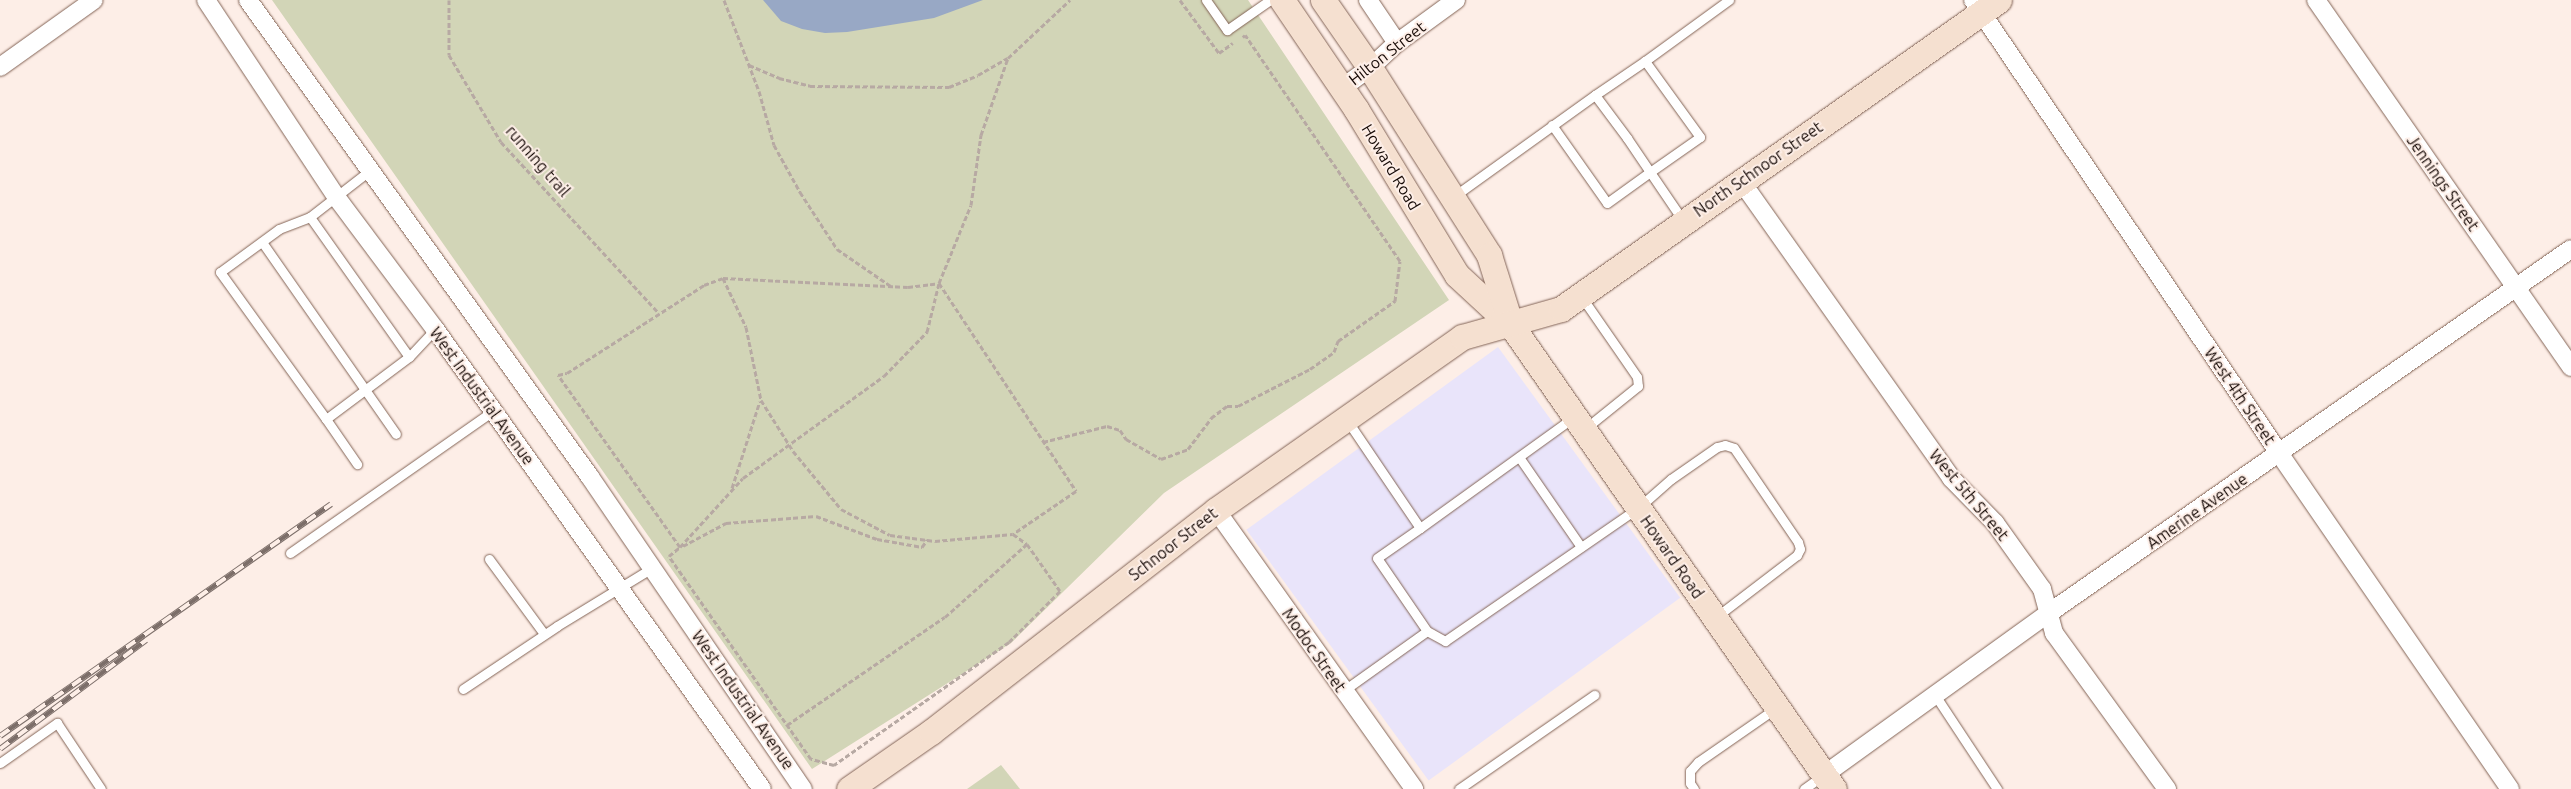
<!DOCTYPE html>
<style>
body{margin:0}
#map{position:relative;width:2571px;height:789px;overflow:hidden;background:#fdeee7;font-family:Ubuntu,sans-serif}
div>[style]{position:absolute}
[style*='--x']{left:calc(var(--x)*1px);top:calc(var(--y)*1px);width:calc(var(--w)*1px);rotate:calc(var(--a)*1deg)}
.commercial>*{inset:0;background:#e9e4fa;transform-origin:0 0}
.green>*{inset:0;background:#d2d5b7}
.water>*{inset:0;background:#98a8c5}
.path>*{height:3px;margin-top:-1.5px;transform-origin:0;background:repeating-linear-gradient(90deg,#b7a9a3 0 5px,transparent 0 7.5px)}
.roads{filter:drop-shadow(0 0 1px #836456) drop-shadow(0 0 1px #836456)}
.lane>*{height:9px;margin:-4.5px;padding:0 4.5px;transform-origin:4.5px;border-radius:4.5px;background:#fff}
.street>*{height:18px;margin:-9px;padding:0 9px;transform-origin:9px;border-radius:9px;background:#fff}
.secondary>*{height:25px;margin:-12.5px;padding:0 12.5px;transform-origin:12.5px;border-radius:12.5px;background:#f5e0d0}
.rail>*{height:5.5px;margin-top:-2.75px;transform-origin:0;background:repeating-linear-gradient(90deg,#fdeee7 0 11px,#7c6e69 0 22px);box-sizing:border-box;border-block:1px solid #7c6e69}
span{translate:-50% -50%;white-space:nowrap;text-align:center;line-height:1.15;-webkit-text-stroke:4px #fdeee7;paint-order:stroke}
.street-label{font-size:16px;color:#160a06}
</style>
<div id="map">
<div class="commercial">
<i style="left:1498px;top:347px;width:310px;height:311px;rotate:54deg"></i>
</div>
<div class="green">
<i style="clip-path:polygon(272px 0,1248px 0,1449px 300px,1164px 493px,1011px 643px,812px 769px)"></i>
<i style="clip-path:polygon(1001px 765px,1020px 789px,967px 789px)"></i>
</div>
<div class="water">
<i style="clip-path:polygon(763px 0,983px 0,934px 18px,847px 32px,825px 33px,802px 29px,781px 21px)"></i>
</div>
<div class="path">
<i style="--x:449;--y:0;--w:55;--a:90"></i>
<i style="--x:449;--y:55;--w:101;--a:59.1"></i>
<i style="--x:501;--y:142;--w:233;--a:47.3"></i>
<i style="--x:724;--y:0;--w:97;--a:69"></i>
<i style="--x:759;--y:91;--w:56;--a:74.5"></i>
<i style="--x:774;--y:145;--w:54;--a:61"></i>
<i style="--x:800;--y:192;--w:68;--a:57"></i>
<i style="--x:837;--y:249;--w:67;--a:34.6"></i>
<i style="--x:1180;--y:0;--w:66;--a:53.7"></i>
<i style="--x:1219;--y:53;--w:17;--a:-36"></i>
<i style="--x:749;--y:65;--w:33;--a:23"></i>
<i style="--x:779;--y:78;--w:32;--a:14"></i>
<i style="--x:810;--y:86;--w:139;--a:0.4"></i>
<i style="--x:949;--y:87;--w:31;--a:-22"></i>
<i style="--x:978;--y:75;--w:34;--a:-30"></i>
<i style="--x:723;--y:278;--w:185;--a:2.8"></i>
<i style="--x:908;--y:287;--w:31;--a:-7"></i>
<i style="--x:939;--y:283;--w:249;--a:56.6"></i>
<i style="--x:1076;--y:491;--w:76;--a:145.7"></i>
<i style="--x:1013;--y:534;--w:17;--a:36"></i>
<i style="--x:1027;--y:544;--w:57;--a:54.9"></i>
<i style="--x:1060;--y:591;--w:72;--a:135"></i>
<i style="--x:1009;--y:642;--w:214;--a:144.9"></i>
<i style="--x:834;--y:765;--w:24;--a:-165"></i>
<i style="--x:811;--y:759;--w:248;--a:-125"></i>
<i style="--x:669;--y:556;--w:14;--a:-39"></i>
<i style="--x:680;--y:547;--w:211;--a:-125.3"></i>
<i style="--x:558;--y:375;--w:9;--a:-13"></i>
<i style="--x:567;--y:373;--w:163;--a:-32.7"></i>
<i style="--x:704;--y:285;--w:20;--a:-20"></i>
<i style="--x:723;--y:278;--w:54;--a:64.9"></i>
<i style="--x:746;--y:327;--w:75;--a:78.4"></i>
<i style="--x:761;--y:400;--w:60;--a:57.9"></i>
<i style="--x:793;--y:451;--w:75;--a:50.4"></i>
<i style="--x:841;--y:509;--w:55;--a:28"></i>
<i style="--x:890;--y:535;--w:45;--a:7.6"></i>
<i style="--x:935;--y:541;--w:78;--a:-5.1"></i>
<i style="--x:1043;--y:442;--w:66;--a:-14"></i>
<i style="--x:1107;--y:426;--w:14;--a:17"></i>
<i style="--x:1120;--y:430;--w:11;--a:56"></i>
<i style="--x:1126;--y:439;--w:40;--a:29.7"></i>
<i style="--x:1161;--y:459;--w:29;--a:-20"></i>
<i style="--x:1188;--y:449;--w:39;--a:-53"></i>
<i style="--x:1211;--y:418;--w:20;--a:-37"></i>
<i style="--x:1227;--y:406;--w:11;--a:0"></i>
<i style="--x:1238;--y:406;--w:81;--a:-27.2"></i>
<i style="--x:1310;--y:369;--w:29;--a:-35"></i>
<i style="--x:1334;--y:352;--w:12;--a:-70"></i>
<i style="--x:1338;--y:341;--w:70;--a:-35.1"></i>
<i style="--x:1395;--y:301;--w:40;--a:-82.9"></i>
<i style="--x:1400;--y:261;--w:274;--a:-124.4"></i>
<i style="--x:1245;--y:35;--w:3;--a:135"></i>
<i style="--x:732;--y:488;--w:91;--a:-72.2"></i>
<i style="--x:683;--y:546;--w:49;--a:-28.1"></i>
<i style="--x:726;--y:523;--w:90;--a:-4.4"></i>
<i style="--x:816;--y:516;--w:65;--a:20.7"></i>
<i style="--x:877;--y:539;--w:46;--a:10.1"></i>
<i style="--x:922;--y:547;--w:9;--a:-54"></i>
<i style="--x:680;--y:547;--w:93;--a:-47.6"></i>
<i style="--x:743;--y:478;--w:174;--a:-35.9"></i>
<i style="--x:884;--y:376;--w:62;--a:-45.7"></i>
<i style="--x:927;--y:332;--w:50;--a:-76.2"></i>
<i style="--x:939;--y:283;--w:84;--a:-67.7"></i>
<i style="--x:971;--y:205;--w:71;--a:-81.9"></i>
<i style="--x:981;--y:135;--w:82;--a:-70.7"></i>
<i style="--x:1008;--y:58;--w:85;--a:-43.1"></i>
<i style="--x:787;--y:725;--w:191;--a:-34.4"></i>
<i style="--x:945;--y:617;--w:110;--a:-41.7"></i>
</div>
<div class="roads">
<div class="lane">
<i style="--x:1206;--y:0;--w:37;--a:55"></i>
<i style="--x:1227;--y:30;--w:52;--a:-34.9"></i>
<i style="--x:1645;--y:61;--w:104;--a:-36"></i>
<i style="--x:1552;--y:125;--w:95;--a:54.8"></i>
<i style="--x:1607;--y:203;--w:53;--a:-35.8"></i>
<i style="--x:1650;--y:172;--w:61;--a:-35"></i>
<i style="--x:1700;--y:137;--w:94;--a:-125.9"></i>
<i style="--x:1645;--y:61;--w:60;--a:145.8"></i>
<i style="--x:1595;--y:95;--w:54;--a:53.3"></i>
<i style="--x:1627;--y:138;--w:41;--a:55.9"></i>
<i style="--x:1650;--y:172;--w:60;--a:55.8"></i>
<i style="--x:369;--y:171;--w:75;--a:142.1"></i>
<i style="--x:310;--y:217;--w:33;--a:159"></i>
<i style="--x:279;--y:229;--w:73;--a:143.9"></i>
<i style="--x:220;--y:272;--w:181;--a:54.2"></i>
<i style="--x:326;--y:419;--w:104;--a:-36.8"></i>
<i style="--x:409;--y:357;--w:38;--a:-47"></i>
<i style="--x:1453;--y:197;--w:175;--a:-35.7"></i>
<i style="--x:310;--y:217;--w:171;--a:54.7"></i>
<i style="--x:262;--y:242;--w:234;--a:55.1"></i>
<i style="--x:1581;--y:296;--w:98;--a:55.3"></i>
<i style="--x:1637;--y:377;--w:9;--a:84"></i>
<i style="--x:1638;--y:386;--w:67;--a:141.1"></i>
<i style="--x:326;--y:419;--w:55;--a:55.4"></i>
<i style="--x:1519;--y:457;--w:109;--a:55.4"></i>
<i style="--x:1420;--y:528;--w:190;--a:-35.8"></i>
<i style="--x:290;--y:553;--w:248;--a:-35"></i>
<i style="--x:489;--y:559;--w:93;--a:53.7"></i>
<i style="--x:1427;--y:631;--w:21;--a:29"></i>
<i style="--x:1445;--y:641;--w:234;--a:-34.6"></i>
<i style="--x:1638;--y:508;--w:44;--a:-41.3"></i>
<i style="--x:1671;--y:479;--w:56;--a:-34.8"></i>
<i style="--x:1717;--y:447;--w:8;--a:-14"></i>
<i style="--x:1725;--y:445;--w:9;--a:18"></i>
<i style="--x:1734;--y:448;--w:114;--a:55.8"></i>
<i style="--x:1798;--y:542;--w:7;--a:74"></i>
<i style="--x:1800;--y:549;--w:7;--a:117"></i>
<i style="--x:1797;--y:555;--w:102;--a:142.6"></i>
<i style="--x:463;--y:689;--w:113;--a:-33.8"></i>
<i style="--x:557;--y:626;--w:111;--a:-31.4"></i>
<i style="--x:1343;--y:691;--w:103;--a:-35.5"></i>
<i style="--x:1427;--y:631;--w:88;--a:-124.4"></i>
<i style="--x:1377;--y:558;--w:52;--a:-34.9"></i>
<i style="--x:1420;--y:528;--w:130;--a:-124.1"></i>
<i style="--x:1935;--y:695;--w:113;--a:56.6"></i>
<i style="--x:0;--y:763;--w:70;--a:-35.1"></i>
<i style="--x:57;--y:723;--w:79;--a:56.3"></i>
<i style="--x:1459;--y:789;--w:165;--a:-34.8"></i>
<i style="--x:1694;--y:789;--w:7;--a:-124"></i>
<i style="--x:1690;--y:783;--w:12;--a:-90"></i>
<i style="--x:1690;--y:771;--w:12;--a:-48"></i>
<i style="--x:1698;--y:762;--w:95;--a:-34.7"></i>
<i style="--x:1804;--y:789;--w:22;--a:-36"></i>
</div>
<div class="street">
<i style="--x:206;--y:0;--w:237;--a:56.5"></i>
<i style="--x:337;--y:198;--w:164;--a:53.2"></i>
<i style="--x:435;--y:329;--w:564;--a:54.59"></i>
<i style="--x:248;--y:0;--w:587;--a:54.36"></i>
<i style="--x:590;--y:477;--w:378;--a:55.7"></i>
<i style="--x:1368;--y:0;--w:52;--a:56"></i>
<i style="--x:1973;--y:0;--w:547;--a:55.96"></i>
<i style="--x:2279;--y:453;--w:408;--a:55.5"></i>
<i style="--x:2316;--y:0;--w:447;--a:55.2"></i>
<i style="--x:0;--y:67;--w:115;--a:-35.5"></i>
<i style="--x:1342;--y:88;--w:34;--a:-36"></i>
<i style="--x:1370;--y:68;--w:37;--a:-43"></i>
<i style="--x:1397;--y:43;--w:73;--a:-36.1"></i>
<i style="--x:1741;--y:181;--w:364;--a:54.7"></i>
<i style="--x:1951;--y:478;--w:63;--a:45.6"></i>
<i style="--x:1995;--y:523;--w:81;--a:54.5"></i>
<i style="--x:2042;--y:589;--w:46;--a:74.7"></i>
<i style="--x:2054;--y:633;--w:193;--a:54.1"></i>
<i style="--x:1216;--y:510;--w:342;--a:54.6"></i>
<i style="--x:1824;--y:775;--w:277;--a:-35.8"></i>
<i style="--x:2049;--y:613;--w:636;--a:-34.89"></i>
</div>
<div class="secondary">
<i style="--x:1282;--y:0;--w:132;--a:55.8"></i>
<i style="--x:1356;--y:109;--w:194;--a:58.7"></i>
<i style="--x:1457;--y:275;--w:74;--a:42.8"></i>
<i style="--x:1511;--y:325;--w:565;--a:55.16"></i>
<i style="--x:1323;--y:0;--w:83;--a:55.3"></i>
<i style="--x:1370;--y:68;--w:222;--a:57.5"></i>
<i style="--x:1489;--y:255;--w:70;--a:72.6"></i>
<i style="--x:849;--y:789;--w:100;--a:-34.8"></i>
<i style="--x:931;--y:732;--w:361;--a:-37.9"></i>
<i style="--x:1216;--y:510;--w:301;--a:-35.1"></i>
<i style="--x:1462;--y:337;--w:103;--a:-15.8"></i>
<i style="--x:1561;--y:309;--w:536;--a:-35.2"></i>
</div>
</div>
<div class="rail">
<i style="--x:0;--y:736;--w:404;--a:-35"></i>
<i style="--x:0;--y:749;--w:182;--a:-36.7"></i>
</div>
<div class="street-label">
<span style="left:1387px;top:53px;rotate:-38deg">Hilton Street</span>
<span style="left:538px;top:161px;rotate:49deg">running trail</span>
<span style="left:1391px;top:167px;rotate:59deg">Howard Road</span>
<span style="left:1758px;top:169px;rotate:-35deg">North Schnoor Street</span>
<span style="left:2443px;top:183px;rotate:55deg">Jennings Street</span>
<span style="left:482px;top:396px;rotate:54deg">West Industrial Avenue</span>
<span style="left:2240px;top:396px;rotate:56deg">West 4th Street</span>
<span style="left:1969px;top:495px;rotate:50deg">West 5th Street</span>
<span style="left:2197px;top:511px;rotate:-35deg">Amerine Avenue</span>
<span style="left:1173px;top:544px;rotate:-38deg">Schnoor Street</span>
<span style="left:1672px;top:557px;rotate:55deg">Howard Road</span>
<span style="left:1314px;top:650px;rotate:55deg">Modoc Street</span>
<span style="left:743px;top:700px;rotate:55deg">West Industrial Avenue</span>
</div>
</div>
